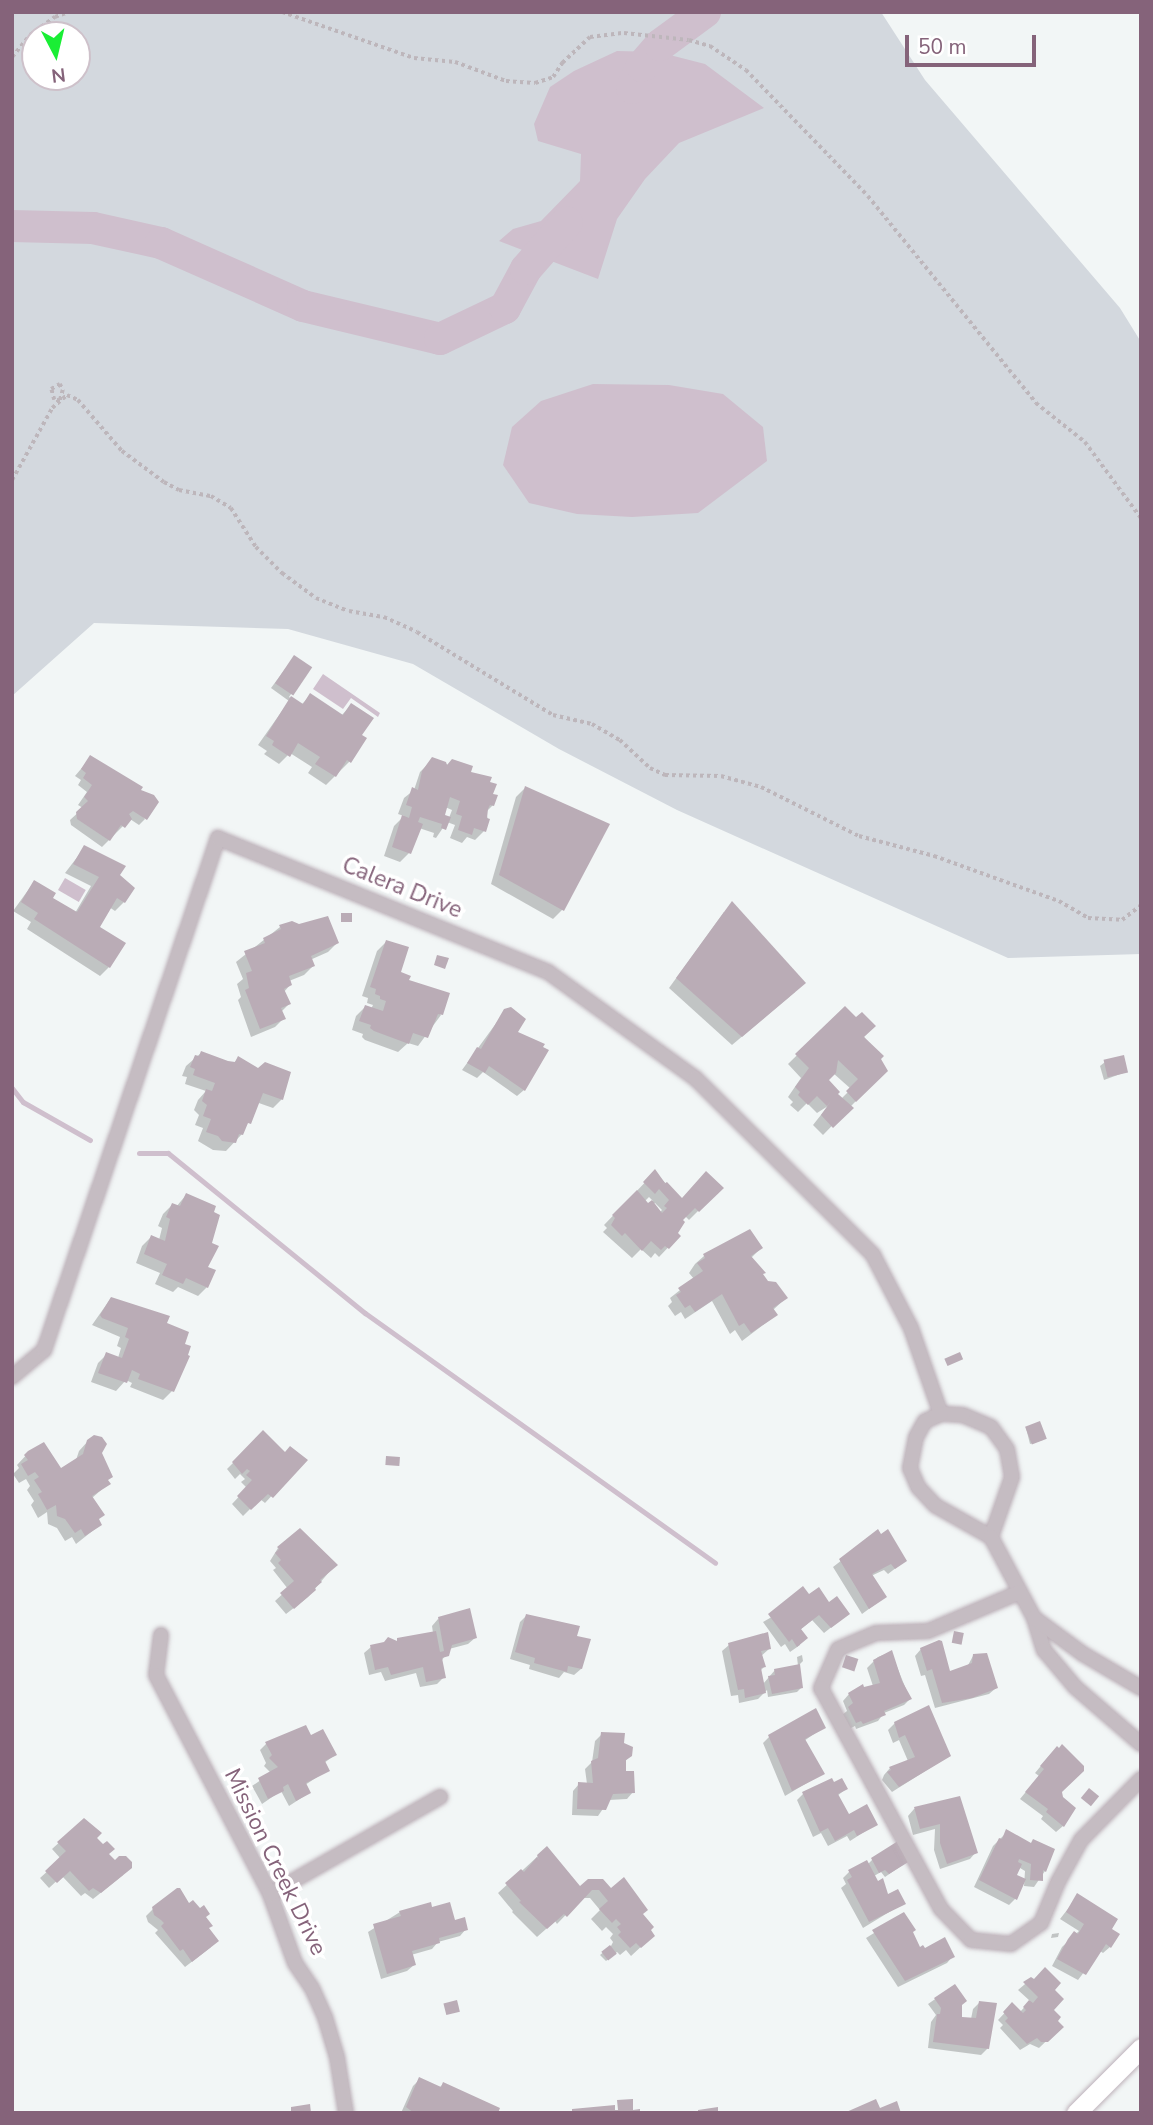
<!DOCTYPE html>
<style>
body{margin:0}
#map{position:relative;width:1153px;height:2125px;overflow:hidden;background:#f2f6f6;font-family:"Nunito Sans",sans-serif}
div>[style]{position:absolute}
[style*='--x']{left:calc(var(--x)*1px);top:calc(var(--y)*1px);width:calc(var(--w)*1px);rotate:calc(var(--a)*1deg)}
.green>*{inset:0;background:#d3d8de}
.water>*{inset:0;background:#cfbfcd;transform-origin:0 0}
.shadow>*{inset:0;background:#0003}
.stream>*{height:5px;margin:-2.5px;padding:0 2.5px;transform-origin:2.5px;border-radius:2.5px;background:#cfbfcd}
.river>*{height:32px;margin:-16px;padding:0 16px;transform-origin:16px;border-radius:16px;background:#cfbfcd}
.building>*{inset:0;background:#baacb6;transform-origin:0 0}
.path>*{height:3.5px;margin-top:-1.75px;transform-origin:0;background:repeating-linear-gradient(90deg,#bdb6bb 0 3.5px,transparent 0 7px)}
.roads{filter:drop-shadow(0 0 2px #bcb0b8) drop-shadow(0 0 2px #bcb0b8)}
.street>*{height:14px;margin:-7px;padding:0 7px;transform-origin:7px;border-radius:7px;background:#c5bcc2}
.secondary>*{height:19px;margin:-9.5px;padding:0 9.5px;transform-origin:9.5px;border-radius:9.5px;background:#fff}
span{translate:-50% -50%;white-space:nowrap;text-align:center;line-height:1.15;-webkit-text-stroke:7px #fff;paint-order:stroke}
.street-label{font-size:23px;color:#85637a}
.frame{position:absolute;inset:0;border:14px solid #85637a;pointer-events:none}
.north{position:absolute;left:21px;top:21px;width:70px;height:70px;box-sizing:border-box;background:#fff;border:2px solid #cec1ca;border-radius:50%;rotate:173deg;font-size:19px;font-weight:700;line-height:28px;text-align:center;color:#85637a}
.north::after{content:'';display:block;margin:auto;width:24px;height:32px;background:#1aee35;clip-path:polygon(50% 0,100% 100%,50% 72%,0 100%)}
.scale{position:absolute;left:905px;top:35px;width:131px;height:32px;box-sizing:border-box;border:4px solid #85637a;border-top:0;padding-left:9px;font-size:21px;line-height:24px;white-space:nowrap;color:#85637a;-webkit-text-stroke:5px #fff;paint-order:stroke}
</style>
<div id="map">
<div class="green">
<i style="clip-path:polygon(evenodd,14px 12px,881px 12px,925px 80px,1120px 308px,1141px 342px,1141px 954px,1008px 958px,677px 810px,559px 749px,413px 664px,288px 629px,94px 623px,12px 696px,14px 12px,35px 35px,77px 35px,77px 77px,35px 77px,35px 35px)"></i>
</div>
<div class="water">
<i style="clip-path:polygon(617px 51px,658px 52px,705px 64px,764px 108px,679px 143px,645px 179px,617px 219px,598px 279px,499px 241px,513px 229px,541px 221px,580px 181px,581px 154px,538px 141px,534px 124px,550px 87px,574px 71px)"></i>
<i style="clip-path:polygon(593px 384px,669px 385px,723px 394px,763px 427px,767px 461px,698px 513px,632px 517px,577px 514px,529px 503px,503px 465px,512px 427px,541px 401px)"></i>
<i style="clip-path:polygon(323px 674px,380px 713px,378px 717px,351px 698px,343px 709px,313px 689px)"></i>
<i style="left:65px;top:878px;width:24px;height:14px;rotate:30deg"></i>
</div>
<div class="shadow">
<i style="clip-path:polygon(291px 661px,309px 668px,289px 697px,301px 705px,310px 696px,341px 716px,351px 705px,360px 736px,350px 761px,326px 785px,308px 773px,312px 767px,290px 753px,279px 764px,264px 754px,267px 751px,258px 745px,289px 701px,271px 688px)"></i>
<i style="clip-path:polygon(91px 757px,145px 819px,139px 825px,130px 819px,102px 847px,71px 825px,70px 820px,83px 808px,78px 805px,87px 792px,78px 785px,81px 780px,75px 776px)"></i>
<i style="clip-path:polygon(evenodd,433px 759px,469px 773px,491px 795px,493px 805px,486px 812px,488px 820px,484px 831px,475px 840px,467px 837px,462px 843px,450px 838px,455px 825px,447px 822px,436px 838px,433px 837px,434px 833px,419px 828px,409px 853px,400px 862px,384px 856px,394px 826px,404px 816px,398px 814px,404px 798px,414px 790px,420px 772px,433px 759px,445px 807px,452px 810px,449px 818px,442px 816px,445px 807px)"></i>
<i style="clip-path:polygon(525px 788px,608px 825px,562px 910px,553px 919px,491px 884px,516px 797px)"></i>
<i style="clip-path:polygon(85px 847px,123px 867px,118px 876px,124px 902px,115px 911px,109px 907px,97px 927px,109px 967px,100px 976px,27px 929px,31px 922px,13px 911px,34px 882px,51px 899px,75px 913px,91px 886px,65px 873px)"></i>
<i style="clip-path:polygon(724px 912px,795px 992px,732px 1045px,669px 988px)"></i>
<i style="clip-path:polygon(280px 927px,337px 943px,328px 952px,310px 960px,313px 966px,304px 975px,289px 981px,290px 985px,284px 992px,289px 1004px,281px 1012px,284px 1018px,275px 1027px,251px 1037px,238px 1000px,241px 997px,237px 984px,243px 979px,236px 962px)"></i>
<i style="clip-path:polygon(386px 942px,398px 973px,441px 1015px,418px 1046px,408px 1043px,398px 1052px,365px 1040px,362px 1037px,363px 1034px,352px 1030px,356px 1016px,365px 1007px,371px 1009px,373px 1005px,367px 1003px,368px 998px,362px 996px,377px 951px)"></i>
<i style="clip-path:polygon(evenodd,845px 1008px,886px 1070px,823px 1135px,813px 1125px,828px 1106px,817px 1113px,807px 1103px,798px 1112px,790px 1105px,793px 1102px,788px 1097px,801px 1078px,788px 1064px,845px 1008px,833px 1073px,851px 1089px,841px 1099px,826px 1080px,833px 1073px)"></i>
<i style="clip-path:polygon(505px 1011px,516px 1033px,524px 1090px,517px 1096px,483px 1072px,477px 1078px,462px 1070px)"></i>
<i style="clip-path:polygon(201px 1053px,233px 1064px,238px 1058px,282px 1099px,273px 1108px,256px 1102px,242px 1134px,226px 1151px,213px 1150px,198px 1141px,203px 1128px,195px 1125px,199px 1115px,194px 1110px,198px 1100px,206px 1091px,185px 1084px,187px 1077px,182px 1076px,186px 1066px)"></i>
<i style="clip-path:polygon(1105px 1062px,1126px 1072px,1104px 1080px,1100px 1066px)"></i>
<i style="clip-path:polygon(evenodd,655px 1172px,681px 1200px,721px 1188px,689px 1220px,685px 1216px,675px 1233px,679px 1236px,659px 1257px,655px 1253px,651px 1258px,641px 1249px,632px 1258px,603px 1232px,607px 1228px,604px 1225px,655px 1172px,649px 1197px,653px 1201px,648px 1206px,644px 1202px,649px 1197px,655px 1172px,655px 1203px,662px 1210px,659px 1213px,653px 1204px,655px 1203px)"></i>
<i style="clip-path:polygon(186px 1195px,206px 1267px,207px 1287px,198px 1296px,178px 1287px,173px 1292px,155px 1284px,160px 1273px,136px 1263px,142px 1246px,151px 1237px,159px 1240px,162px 1228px,158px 1226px,163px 1214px,172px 1205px,176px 1207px)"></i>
<i style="clip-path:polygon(750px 1232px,761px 1248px,751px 1258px,767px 1283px,786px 1298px,773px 1310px,776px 1315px,742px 1341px,735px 1330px,730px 1334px,712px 1301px,685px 1319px,681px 1312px,675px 1316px,668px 1306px,672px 1302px,670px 1298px,694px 1279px,689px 1273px,695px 1264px,704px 1256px)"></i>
<i style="clip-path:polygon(111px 1298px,165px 1324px,172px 1391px,163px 1400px,130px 1387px,132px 1383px,126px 1380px,116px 1391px,91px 1382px,98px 1363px,107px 1354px,118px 1358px,121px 1348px,117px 1346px,120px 1337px,92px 1325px)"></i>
<i style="clip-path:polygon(1026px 1428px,1043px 1440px,1030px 1444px)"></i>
<i style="clip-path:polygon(263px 1433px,284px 1454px,305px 1460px,265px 1503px,260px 1499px,243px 1516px,232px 1504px,247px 1488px,241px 1482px,245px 1479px,240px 1474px,235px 1479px,227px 1469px)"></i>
<i style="clip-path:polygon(88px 1441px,101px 1453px,108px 1484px,92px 1498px,100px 1525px,76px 1544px,72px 1537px,65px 1541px,57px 1528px,48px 1524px,47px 1512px,38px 1518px,31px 1505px,34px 1501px,27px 1490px,30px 1486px,26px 1479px,19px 1483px,13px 1474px,19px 1468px,17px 1465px,29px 1452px,61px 1471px,76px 1460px,79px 1451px)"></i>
<i style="clip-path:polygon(878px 1532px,905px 1561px,888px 1574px,884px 1570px,871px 1576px,885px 1597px,862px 1614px,833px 1567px)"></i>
<i style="clip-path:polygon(278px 1548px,335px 1565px,308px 1597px,286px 1614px,275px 1601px,288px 1589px,273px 1570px,276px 1568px,270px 1561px)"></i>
<i style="clip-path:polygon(808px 1596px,848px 1614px,824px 1633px,812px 1620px,800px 1630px,800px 1645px,790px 1652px,785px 1644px,781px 1647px,763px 1622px)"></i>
<i style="clip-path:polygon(527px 1615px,575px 1637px,581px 1669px,574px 1675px,564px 1672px,559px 1678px,529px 1669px,530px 1665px,510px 1659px,520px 1622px)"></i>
<i style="clip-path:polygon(438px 1619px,475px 1638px,468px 1644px,449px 1649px,441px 1662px,444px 1677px,437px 1684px,420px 1687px,416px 1673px,385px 1681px,381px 1672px,369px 1675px,364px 1653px,371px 1647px,433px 1633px,432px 1626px)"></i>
<i style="clip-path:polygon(729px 1645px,769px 1649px,761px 1656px,764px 1667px,760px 1671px,763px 1684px,775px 1670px,801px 1688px,797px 1692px,768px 1697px,767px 1690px,758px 1699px,739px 1703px,738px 1695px,731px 1696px,722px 1651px)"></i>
<i style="clip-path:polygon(921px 1649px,949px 1673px,967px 1667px,973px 1656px,996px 1688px,989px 1694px,935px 1708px,925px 1675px,921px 1676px,915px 1656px)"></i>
<i style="clip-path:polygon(891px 1652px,910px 1699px,904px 1705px,884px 1713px,878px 1721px,856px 1729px,855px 1726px,849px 1729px,842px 1715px,847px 1711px,843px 1701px,849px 1694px,873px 1686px,867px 1668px,878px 1657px)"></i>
<i style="clip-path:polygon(802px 1655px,803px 1661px,798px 1666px,797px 1657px)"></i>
<i style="clip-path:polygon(895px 1723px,949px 1756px,892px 1792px,882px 1780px,884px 1775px,890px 1768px,908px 1761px,899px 1740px,893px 1743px,888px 1730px)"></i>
<i style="clip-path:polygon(824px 1727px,804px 1741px,822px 1774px,785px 1796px,763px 1743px,769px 1737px)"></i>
<i style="clip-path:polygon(602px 1734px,622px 1744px,631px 1756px,624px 1762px,624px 1772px,633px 1792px,627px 1799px,609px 1800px,598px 1816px,572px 1815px,573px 1791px,579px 1784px,587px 1784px,585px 1769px,592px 1762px,595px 1741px)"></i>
<i style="clip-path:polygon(311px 1737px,335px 1755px,324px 1763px,328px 1770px,305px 1785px,309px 1793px,289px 1806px,281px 1791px,262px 1804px,252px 1786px,271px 1773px,264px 1766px,266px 1763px,260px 1750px,266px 1744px)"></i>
<i style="clip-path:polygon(1050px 1755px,1061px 1792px,1063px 1826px,1056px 1832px,1041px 1819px,1043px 1816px,1020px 1799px,1039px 1776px,1035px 1773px)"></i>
<i style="clip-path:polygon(846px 1789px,837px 1796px,848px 1816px,875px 1825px,850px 1841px,847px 1836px,828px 1846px,821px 1833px,813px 1837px,797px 1800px,803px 1794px)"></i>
<i style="clip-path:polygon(959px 1798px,976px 1852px,970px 1859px,940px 1869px,934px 1850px,935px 1829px,913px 1835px,908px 1816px,914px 1809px)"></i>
<i style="clip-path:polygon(84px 1820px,123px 1875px,93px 1899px,85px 1893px,81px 1896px,62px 1876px,49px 1888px,40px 1878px,61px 1859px,52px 1849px)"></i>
<i style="clip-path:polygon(1007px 1832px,1045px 1871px,1034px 1887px,1024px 1886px,1025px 1871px,1020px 1868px,1015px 1876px,1015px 1899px,1009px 1905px,974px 1887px,993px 1846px)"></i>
<i style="clip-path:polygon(878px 1854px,904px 1864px,885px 1877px,881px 1872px,874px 1876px,887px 1897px,904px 1903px,863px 1928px,841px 1888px,846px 1884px,843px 1878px,849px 1872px,868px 1864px)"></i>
<i style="clip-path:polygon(538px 1856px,580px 1889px,588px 1881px,641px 1914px,644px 1944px,631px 1956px,626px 1950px,620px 1955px,617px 1952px,606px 1961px,600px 1955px,611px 1946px,613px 1942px,610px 1938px,613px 1934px,606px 1927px,602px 1931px,591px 1919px,600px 1910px,590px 1898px,582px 1898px,557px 1924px,555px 1921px,537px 1937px,512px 1912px,513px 1911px,498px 1893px)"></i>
<i style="clip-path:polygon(1078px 1896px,1109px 1930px,1110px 1947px,1103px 1953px,1100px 1951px,1078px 1980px,1052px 1966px,1062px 1947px,1079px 1931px,1060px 1919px)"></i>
<i style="clip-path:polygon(188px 1906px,199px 1911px,204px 1917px,211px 1947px,185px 1967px,155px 1933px,158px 1930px,148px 1922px,146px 1916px,153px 1909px)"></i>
<i style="clip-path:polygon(431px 1909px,466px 1929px,460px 1936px,438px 1942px,432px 1949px,411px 1955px,414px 1965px,407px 1971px,381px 1979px,368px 1932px,400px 1912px)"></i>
<i style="clip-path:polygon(903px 1915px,919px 1950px,953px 1956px,947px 1963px,898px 1987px,866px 1938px)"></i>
<i style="clip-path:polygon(1059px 1933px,1058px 1937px,1051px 1938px,1052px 1934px)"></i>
<i style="clip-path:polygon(1031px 1979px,1052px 1990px,1052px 2010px,1055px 2021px,1061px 2027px,1039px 2048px,1030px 2044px,1020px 2050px,1000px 2028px,1003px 2025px,998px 2020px,1012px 2005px,1020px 2012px,1030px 2001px,1018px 1990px)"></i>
<i style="clip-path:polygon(954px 1986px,960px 2019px,971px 2019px,973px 2009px,979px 2003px,988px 2048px,981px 2055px,928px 2048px,931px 2022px,936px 2015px,928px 2004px)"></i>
<i style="clip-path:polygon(420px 2079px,439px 2088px,443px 2084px,497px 2113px,401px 2113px,413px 2086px)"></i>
</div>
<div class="stream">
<i style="--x:12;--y:1088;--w:18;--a:52"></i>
<i style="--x:23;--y:1102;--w:77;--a:29.6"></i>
<i style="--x:139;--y:1153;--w:29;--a:0"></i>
<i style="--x:168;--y:1153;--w:254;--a:39.1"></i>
<i style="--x:365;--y:1313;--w:430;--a:35.5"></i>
</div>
<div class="river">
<i style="--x:632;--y:88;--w:24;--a:-66"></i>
<i style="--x:642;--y:66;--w:28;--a:-49"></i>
<i style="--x:660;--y:45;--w:56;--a:-36.3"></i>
<i style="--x:12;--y:226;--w:81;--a:1.4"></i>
<i style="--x:93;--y:228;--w:70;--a:12.4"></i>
<i style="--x:161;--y:243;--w:155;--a:23.9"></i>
<i style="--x:303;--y:306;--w:141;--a:13.5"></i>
<i style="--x:440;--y:339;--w:72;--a:-25.5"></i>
<i style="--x:505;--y:308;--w:44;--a:-61.7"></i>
<i style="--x:526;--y:269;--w:62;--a:-48.9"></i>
</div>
<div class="building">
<i style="left:294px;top:655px;width:22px;height:34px;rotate:34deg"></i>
<i style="clip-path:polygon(310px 693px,343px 715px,351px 703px,374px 718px,362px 735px,367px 738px,351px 763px,347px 760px,336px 777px,315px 764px,320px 757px,298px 743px,290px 757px,272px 745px,274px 741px,266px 736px,291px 696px,303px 704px)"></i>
<i style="clip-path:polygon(90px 755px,143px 787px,141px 790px,154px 795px,159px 802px,147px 820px,133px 811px,129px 814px,132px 819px,125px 828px,121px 825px,110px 841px,77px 819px,76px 812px,88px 801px,84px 797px,92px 785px,83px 778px,86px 773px,81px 769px)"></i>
<i style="clip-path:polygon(432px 757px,446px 762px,447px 765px,452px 759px,473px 766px,471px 772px,492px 777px,490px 782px,497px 784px,493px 794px,498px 795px,494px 806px,490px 805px,488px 809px,487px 818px,490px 819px,486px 832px,474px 828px,472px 835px,458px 830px,462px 816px,456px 814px,460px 801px,450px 797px,445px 815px,451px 817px,446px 830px,441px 828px,442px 824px,420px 817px,418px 822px,423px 824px,411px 854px,392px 847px,402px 815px,409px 818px,412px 807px,406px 805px,412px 787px,418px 790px,422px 771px)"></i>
<i style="clip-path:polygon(525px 786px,610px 824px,564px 911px,499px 875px)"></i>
<i style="clip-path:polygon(84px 845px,126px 866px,120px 875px,135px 888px,125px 903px,117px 898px,100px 927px,126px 943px,110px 968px,34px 919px,38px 913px,21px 902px,34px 880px,56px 893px,53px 898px,77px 912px,99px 877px,73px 864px)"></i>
<i style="clip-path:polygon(732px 901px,806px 983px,742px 1037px,676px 978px)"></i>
<i style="left:352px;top:913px;width:9px;height:11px;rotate:90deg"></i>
<i style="clip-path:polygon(328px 916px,339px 943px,311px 956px,315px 966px,289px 976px,292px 985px,284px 989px,291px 1004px,281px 1008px,286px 1019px,260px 1029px,245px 990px,249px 988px,246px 973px,252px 971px,244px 951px,265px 943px,263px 938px,281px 929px,279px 925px,292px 921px,299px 924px)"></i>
<i style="clip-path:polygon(386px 940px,409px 947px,401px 972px,411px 976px,409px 980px,450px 993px,443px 1015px,438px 1014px,428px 1038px,413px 1033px,409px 1044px,374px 1031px,370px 1028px,371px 1025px,359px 1021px,365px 1005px,383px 1011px,386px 1001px,380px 999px,380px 996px,375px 994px,376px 989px,370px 987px)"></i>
<i style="clip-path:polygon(437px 955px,449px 958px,445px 969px,434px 965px)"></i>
<i style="clip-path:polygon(845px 1006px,856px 1017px,862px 1012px,876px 1026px,864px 1037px,884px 1056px,881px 1059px,888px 1071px,856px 1102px,846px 1091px,858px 1079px,838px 1060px,836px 1073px,829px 1080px,840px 1092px,838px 1094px,854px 1108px,833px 1128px,821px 1115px,831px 1101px,827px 1106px,817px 1096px,808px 1105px,798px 1095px,800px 1092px,795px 1087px,809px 1068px,795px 1054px)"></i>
<i style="clip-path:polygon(511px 1007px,526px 1019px,518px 1032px,545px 1044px,543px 1047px,549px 1050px,525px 1091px,489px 1066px,485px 1073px,467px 1063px,477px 1047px,481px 1049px,504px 1009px)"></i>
<i style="clip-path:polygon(201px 1051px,228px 1061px,235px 1062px,238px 1056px,258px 1068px,265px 1062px,291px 1072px,283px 1100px,263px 1093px,251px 1124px,248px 1123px,243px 1135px,239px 1134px,236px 1143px,222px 1141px,218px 1136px,206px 1132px,211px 1119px,203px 1116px,207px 1105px,202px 1101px,206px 1089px,212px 1091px,215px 1083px,193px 1075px,195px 1069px,190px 1067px,195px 1055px,199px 1056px)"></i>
<i style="left:1124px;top:1055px;width:18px;height:21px;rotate:77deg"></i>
<i style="clip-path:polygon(655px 1169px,665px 1183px,662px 1185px,667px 1182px,682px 1198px,706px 1171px,724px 1188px,699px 1212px,695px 1208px,683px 1220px,685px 1222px,678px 1233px,681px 1236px,669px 1249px,665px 1246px,661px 1250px,651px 1241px,642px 1251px,625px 1233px,622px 1236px,611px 1225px,615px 1218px,612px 1215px,637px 1190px,648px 1203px,652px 1200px,662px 1213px,667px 1208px,664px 1206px,669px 1200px,659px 1189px,655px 1194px,643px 1182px)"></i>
<i style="clip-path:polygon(186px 1193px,216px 1206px,214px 1212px,220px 1215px,212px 1243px,219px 1246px,208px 1267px,216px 1270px,208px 1288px,186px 1278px,183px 1284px,162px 1275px,167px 1264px,144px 1254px,151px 1235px,165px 1241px,170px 1219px,166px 1217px,172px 1203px,180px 1206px)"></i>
<i style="clip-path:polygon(750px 1229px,763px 1248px,751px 1256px,766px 1273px,763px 1274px,768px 1281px,776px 1282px,788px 1298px,773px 1308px,778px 1315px,751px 1333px,744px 1323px,739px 1326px,722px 1294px,695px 1312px,690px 1305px,685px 1308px,676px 1295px,681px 1292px,678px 1288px,703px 1271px,697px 1263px,705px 1258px,703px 1254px)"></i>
<i style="clip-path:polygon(111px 1297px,170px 1316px,167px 1323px,189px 1332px,185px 1344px,191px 1346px,188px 1355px,190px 1356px,174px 1392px,138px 1379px,140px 1374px,132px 1370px,127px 1383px,98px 1373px,106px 1352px,122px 1358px,129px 1339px,125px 1337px,128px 1328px,102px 1318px,100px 1315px)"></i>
<i style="left:960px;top:1352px;width:8px;height:17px;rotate:67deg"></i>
<i style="left:1040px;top:1421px;width:19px;height:16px;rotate:69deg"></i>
<i style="clip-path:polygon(263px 1430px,285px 1452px,290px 1446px,308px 1460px,273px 1498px,268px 1494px,251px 1510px,237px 1496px,252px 1480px,246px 1475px,250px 1471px,247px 1469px,242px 1474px,232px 1462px)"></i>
<i style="clip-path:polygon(94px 1435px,102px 1437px,107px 1444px,102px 1453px,113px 1477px,108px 1480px,111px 1484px,92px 1496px,105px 1515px,99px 1519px,102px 1525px,85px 1536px,81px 1529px,75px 1533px,65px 1519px,57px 1516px,56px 1505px,47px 1510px,38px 1494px,42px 1492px,34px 1480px,39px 1477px,35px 1472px,28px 1476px,21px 1464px,28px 1460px,24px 1455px,28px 1451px,44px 1442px,61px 1468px,83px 1454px,87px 1440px)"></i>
<i style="left:386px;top:1456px;width:14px;height:9px;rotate:4deg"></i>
<i style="clip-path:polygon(300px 1528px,338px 1565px,320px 1580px,322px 1582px,315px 1588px,316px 1590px,294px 1609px,280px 1593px,294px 1581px,278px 1563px,281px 1560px,275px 1553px,279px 1549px,277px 1547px)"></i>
<i style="clip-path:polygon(878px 1529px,881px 1534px,888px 1529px,907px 1561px,895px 1569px,891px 1564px,872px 1574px,887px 1597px,869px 1609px,839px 1559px)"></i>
<i style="clip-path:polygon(803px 1586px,809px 1594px,819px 1587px,829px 1602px,837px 1596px,850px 1614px,831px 1628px,819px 1615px,801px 1629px,808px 1638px,797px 1647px,792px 1639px,789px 1642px,768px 1614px)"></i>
<i style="clip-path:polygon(470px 1608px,477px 1638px,452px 1645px,449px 1656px,442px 1658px,446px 1678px,426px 1682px,423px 1667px,391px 1675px,388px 1667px,375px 1670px,370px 1645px,384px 1642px,388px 1637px,397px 1641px,397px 1638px,436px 1631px,440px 1652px,444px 1651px,438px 1617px)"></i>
<i style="clip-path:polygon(526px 1614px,580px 1626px,577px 1636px,591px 1639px,582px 1669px,568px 1666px,567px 1672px,534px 1663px,535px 1658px,515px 1652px)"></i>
<i style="left:954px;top:1631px;width:10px;height:12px;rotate:11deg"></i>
<i style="clip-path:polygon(768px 1632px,771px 1649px,761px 1651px,766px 1667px,761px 1668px,766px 1693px,745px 1698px,744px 1689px,738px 1690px,728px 1643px)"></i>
<i style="clip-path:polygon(939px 1640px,942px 1641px,950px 1671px,972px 1663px,973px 1654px,987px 1653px,998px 1688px,972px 1698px,942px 1703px,932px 1669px,927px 1671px,920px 1648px)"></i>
<i style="clip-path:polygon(892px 1650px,902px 1681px,912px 1699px,884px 1711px,886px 1715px,863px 1724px,861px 1721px,856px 1723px,848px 1707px,853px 1703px,848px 1693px,863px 1684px,864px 1687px,880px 1683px,873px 1660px)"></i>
<i style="left:846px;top:1655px;width:13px;height:13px;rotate:18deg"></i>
<i style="clip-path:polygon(800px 1664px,803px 1688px,772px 1694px,768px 1676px,775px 1675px,774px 1669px)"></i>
<i style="clip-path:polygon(929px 1705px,951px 1756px,899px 1787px,887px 1772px,891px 1770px,889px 1767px,915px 1757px,905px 1735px,899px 1738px,894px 1722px)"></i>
<i style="clip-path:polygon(816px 1708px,826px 1728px,805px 1739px,825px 1774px,792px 1791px,768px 1735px)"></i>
<i style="clip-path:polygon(306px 1725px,311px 1735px,323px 1729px,337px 1755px,325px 1761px,330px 1771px,306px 1783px,311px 1793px,296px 1801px,288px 1784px,283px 1787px,284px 1791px,268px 1799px,258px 1778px,278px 1767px,269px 1758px,272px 1755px,265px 1742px)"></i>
<i style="clip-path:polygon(601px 1732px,625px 1733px,624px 1743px,633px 1747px,632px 1756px,626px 1760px,626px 1771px,634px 1771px,635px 1793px,613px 1794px,606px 1810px,577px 1809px,578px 1782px,593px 1783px,591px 1761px,598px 1758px)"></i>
<i style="clip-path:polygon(1062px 1744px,1084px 1766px,1084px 1771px,1062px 1792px,1063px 1797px,1076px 1808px,1064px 1827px,1046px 1812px,1048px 1809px,1025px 1792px,1044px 1769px,1040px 1766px,1057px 1746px,1059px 1748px)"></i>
<i style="clip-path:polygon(832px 1778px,834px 1782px,842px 1778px,848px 1789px,838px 1794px,849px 1814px,867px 1804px,878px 1825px,857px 1836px,854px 1830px,835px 1841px,828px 1828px,820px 1832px,802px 1792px)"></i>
<i style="left:1089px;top:1788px;width:13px;height:13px;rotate:39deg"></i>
<i style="clip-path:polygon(960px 1796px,978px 1853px,947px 1864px,940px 1843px,940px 1824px,920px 1829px,914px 1807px)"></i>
<i style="clip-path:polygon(84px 1818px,102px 1833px,97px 1838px,103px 1844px,107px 1841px,115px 1849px,109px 1854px,115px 1860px,119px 1856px,126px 1856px,132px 1862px,132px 1868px,101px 1893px,93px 1888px,89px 1891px,70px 1871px,57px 1883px,45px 1871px,66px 1851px,57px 1842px)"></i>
<i style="clip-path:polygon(1006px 1829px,1031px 1843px,1033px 1839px,1055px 1849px,1046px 1872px,1043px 1870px,1043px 1881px,1030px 1880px,1031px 1864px,1019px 1859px,1018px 1862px,1022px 1864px,1017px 1875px,1026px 1879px,1017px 1900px,979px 1880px,999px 1838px,1002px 1839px)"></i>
<i style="clip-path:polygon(898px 1841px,910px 1861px,889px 1874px,885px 1870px,879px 1873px,871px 1858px)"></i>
<i style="clip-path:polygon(547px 1846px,580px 1886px,588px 1879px,603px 1879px,611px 1888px,624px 1877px,648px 1910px,643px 1914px,654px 1927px,651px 1930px,655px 1936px,641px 1948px,636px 1943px,630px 1948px,618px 1935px,621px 1932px,617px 1927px,621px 1924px,616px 1919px,612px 1923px,599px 1909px,608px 1901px,599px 1890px,592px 1890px,567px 1917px,564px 1914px,547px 1929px,519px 1902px,521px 1901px,505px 1883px,521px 1869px,524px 1872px,537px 1857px,539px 1860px,537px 1855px)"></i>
<i style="clip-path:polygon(867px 1860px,878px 1881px,883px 1878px,888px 1894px,898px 1889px,906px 1904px,869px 1922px,847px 1880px,852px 1877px,848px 1870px)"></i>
<i style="clip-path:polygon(177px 1888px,180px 1888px,189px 1903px,193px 1900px,200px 1908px,204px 1905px,210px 1914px,206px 1917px,213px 1926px,209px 1928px,219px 1941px,192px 1962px,183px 1949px,180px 1951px,161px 1926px,164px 1923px,161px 1920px,154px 1915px,152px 1907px)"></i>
<i style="clip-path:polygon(1077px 1893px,1118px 1919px,1112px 1929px,1120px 1934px,1111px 1948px,1106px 1944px,1086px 1975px,1057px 1959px,1068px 1939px,1074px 1931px,1078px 1934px,1084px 1924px,1066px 1912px)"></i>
<i style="clip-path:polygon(431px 1902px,432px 1907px,450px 1902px,455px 1920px,465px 1917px,468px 1930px,439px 1938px,440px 1943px,412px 1951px,416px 1965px,387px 1974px,373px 1924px,401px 1916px,399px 1911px)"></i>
<i style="clip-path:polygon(904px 1912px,916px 1930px,913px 1932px,920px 1947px,923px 1945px,925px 1948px,945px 1937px,955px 1957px,905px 1981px,872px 1930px)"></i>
<i style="left:610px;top:1945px;width:11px;height:11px;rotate:52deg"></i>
<i style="clip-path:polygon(1045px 1967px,1061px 1983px,1055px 1990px,1064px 1999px,1054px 2010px,1061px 2017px,1058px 2021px,1064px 2027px,1048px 2042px,1041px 2042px,1037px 2038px,1027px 2044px,1005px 2021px,1008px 2018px,1003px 2012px,1012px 2002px,1023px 2013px,1026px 2010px,1023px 2007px,1029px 2000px,1033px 2003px,1038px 1997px,1023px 1982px,1031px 1977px,1034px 1979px)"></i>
<i style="clip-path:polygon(955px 1984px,967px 2001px,962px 2005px,962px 2017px,976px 2018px,979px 2001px,997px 2003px,989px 2049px,933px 2042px,937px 2014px,940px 2014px,941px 2008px,934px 1998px)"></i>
<i style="left:457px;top:2000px;width:12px;height:14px;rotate:76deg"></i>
<i style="clip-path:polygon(419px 2077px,441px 2087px,443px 2082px,500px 2108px,498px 2113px,414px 2113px,406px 2107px)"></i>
<i style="clip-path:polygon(633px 2099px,633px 2110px,640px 2109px,640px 2113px,572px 2113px,572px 2109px,615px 2105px,615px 2110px,618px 2110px,617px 2100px)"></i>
<i style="clip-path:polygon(876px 2099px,880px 2108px,897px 2101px,901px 2113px,844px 2113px)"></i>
<i style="clip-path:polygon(310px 2104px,311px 2113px,291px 2113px,291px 2107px)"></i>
<i style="clip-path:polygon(718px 2107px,718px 2113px,698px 2113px,698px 2110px)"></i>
</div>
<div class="path">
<i style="--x:282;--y:12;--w:140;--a:19.2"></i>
<i style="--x:414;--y:58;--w:41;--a:5.6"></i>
<i style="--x:455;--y:62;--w:54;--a:20.4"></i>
<i style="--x:506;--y:81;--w:29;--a:4"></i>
<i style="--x:535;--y:83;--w:19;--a:-18"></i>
<i style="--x:553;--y:77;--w:17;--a:-57"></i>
<i style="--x:562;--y:63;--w:38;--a:-43"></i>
<i style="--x:590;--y:37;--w:34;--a:-7"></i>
<i style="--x:624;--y:33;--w:65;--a:6.1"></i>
<i style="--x:689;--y:40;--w:22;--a:16"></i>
<i style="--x:710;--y:46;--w:43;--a:33.7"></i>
<i style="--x:746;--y:70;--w:175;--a:45.9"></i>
<i style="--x:868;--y:196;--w:267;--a:50.9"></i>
<i style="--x:1036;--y:403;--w:63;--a:38.5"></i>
<i style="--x:1085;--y:442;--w:94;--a:53.6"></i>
<i style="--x:12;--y:57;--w:28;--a:-51"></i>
<i style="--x:30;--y:35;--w:31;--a:-36"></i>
<i style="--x:55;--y:17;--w:15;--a:-20"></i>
<i style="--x:60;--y:384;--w:7;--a:63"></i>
<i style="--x:63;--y:390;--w:11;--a:105"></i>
<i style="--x:60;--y:401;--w:6;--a:-171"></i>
<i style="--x:54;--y:400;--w:11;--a:-105"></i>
<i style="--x:51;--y:389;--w:10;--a:-29"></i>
<i style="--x:12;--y:480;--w:82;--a:-60.9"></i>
<i style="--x:52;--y:408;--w:20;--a:-41"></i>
<i style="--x:67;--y:395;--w:12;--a:24"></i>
<i style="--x:78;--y:400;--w:67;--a:49.2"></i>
<i style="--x:122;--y:451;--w:52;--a:36.4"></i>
<i style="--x:164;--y:482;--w:17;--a:28"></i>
<i style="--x:179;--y:490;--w:33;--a:11"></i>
<i style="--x:211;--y:496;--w:23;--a:31"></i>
<i style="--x:231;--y:508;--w:46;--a:57.3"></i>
<i style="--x:256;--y:547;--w:37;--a:45"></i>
<i style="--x:282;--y:573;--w:42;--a:36.3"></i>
<i style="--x:316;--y:598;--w:35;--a:22"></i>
<i style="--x:349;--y:611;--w:36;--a:10"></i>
<i style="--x:384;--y:617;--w:36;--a:24"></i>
<i style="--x:417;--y:632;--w:159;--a:31.4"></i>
<i style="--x:553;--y:715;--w:40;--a:13"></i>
<i style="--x:592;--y:724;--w:32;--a:30"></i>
<i style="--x:620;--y:740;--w:41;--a:43"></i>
<i style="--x:650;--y:768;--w:17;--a:25"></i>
<i style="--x:665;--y:775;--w:56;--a:1"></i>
<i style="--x:721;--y:776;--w:41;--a:15.4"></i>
<i style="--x:761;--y:787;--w:110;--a:26.6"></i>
<i style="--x:859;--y:836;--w:78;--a:14.9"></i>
<i style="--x:934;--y:856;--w:133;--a:19.8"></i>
<i style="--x:1059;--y:901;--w:34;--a:30"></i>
<i style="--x:1088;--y:918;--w:34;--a:3"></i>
<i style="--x:1122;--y:920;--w:24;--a:-38"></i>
</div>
<div class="roads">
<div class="street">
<i style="--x:12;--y:1377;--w:42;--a:-40.2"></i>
<i style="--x:44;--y:1350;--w:541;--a:-71.23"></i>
<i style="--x:218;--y:838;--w:356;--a:22.1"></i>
<i style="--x:548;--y:972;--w:181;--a:35.8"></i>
<i style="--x:695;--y:1078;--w:251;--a:44.8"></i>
<i style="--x:873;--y:1255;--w:82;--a:62.5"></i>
<i style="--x:911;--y:1328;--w:91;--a:70.8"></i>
<i style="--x:991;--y:1537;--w:64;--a:-70.7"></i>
<i style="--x:1012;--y:1477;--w:28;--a:-100"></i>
<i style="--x:1007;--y:1449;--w:27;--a:-126"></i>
<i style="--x:991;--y:1427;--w:30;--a:-157"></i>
<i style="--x:963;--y:1415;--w:22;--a:-177"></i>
<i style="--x:941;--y:1414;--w:17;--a:156"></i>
<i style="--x:925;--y:1421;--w:18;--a:119"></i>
<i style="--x:916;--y:1437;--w:32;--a:101"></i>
<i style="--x:910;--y:1468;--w:21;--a:67"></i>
<i style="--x:918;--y:1487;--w:26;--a:47"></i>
<i style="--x:936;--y:1506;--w:63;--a:29.4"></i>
<i style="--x:991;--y:1537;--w:92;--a:62"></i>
<i style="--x:1034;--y:1618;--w:34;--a:73"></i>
<i style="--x:1044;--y:1650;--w:48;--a:50"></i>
<i style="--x:1075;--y:1687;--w:87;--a:40.8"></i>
<i style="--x:1020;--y:1592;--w:100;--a:157"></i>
<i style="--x:928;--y:1631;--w:52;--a:177.8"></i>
<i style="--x:876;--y:1633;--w:41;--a:157.2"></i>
<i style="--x:838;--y:1649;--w:43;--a:113.6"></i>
<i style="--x:821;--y:1688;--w:251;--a:61.5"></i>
<i style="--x:941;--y:1909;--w:43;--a:45.9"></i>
<i style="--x:971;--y:1940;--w:40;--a:5.7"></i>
<i style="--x:1011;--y:1944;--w:37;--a:-35"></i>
<i style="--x:1041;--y:1923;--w:44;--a:-67.5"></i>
<i style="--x:1058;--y:1882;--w:48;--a:-61.3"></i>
<i style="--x:1081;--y:1840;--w:86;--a:-45.5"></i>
<i style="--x:1034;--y:1618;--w:61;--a:36.3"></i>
<i style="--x:1083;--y:1654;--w:67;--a:30.4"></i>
<i style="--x:161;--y:1635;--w:40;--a:97.1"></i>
<i style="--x:156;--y:1675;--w:247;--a:62.5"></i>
<i style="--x:270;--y:1894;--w:73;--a:70.1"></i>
<i style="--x:295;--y:1963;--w:30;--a:56"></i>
<i style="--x:312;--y:1988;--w:32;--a:66"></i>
<i style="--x:325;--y:2017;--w:42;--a:73.3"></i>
<i style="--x:337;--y:2057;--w:57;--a:80.9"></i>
<i style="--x:270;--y:1894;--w:196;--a:-29.7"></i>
</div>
<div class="secondary">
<i style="--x:1076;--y:2113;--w:92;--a:-45"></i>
</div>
</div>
<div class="street-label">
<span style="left:402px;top:888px;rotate:22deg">Calera Drive</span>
<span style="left:275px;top:1862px;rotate:64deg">Mission Creek Drive</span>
</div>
<div class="frame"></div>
<div class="north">N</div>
<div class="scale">50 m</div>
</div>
